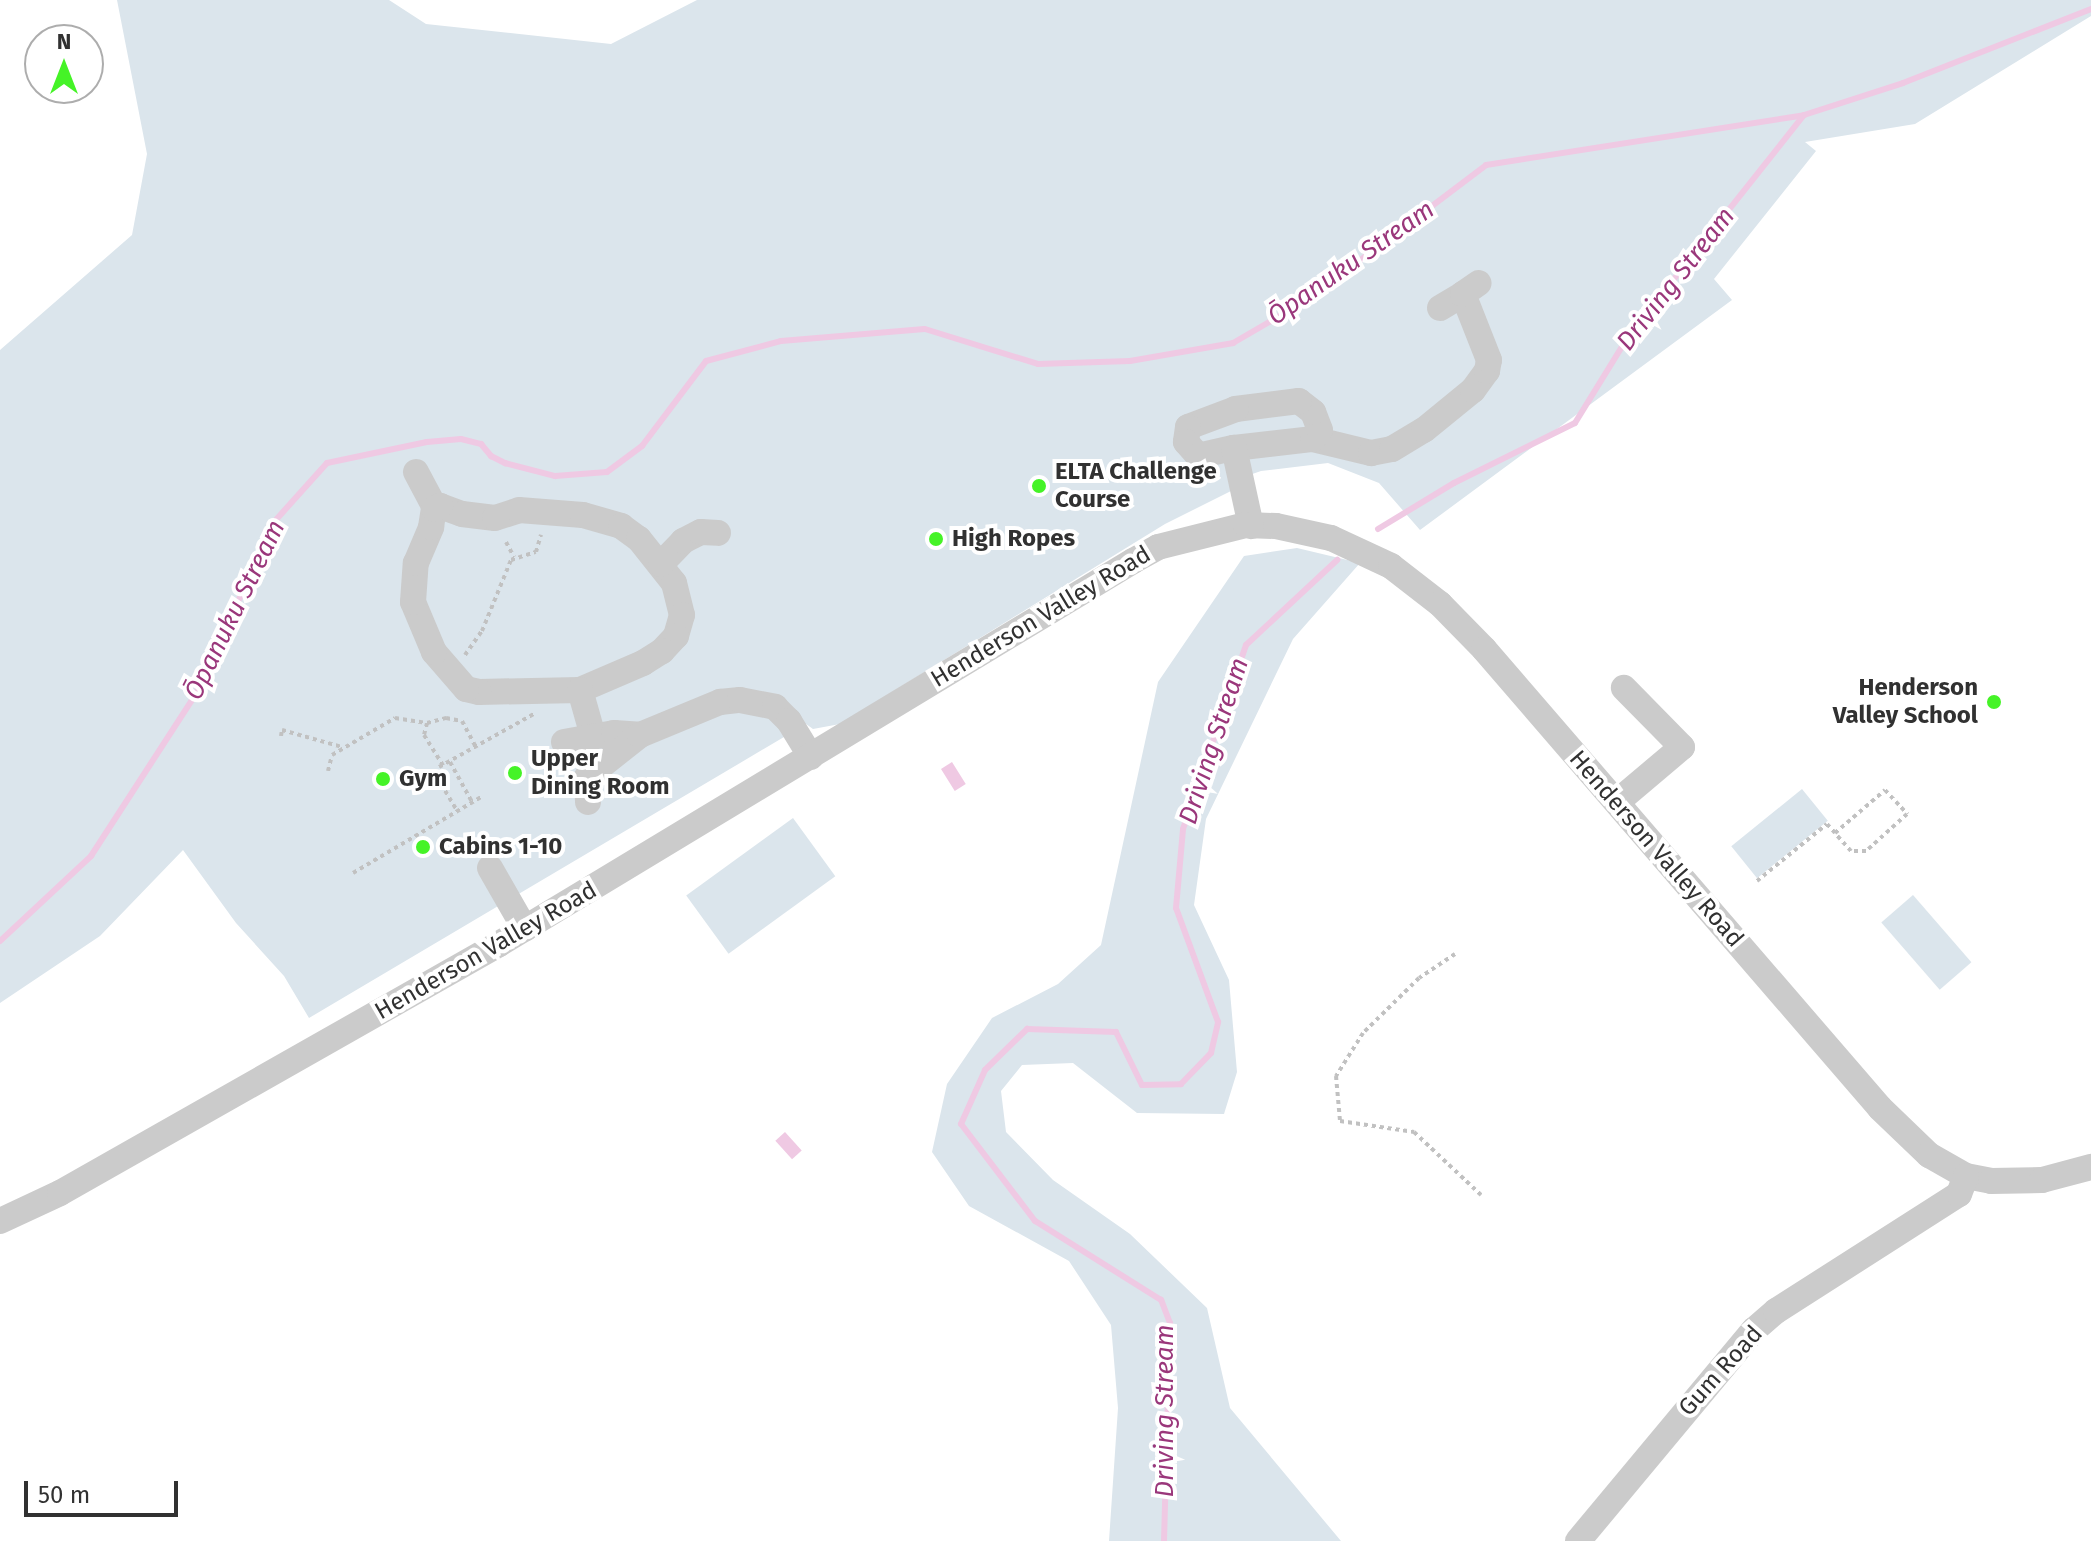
<!DOCTYPE html>
<meta charset="utf-8">
<style>
body{margin:0}
#map{position:relative;width:2091px;height:1541px;overflow:hidden;background:#fff;font-family:"Fira Sans",sans-serif}
div>[style]{position:absolute}
[style*='--x']{left:calc(var(--x)*1px);top:calc(var(--y)*1px);width:calc(var(--w)*1px);rotate:calc(var(--a)*1deg)}
.green>*{inset:0;background:#dbe5ec;transform-origin:0 0}
.water>*{inset:0;background:#efc9e3;transform-origin:0 0}
.stream>*{height:6px;margin:-3px;padding:0 3px;transform-origin:3px;border-radius:3px;background:#efc9e3}
.path>*{height:4px;margin-top:-2px;transform-origin:0;background:repeating-linear-gradient(90deg,#c1c1c1 0 4px,transparent 0 8px)}
.minor>*{height:26px;margin:-13px;padding:0 13px;transform-origin:13px;border-radius:13px;background:#cbcbcb}
.dots>*{width:22px;height:22px;translate:-50% -50%;box-sizing:border-box;border:4px solid #fff;border-radius:50%}
span{translate:-50% -50%;white-space:nowrap;text-align:center;line-height:1.15;-webkit-text-stroke:8px #fff;paint-order:stroke}
.poi-label{font-size:24px;color:#313131;font-weight:700}
.left{translate:0 -50%;text-align:left}
.right{translate:-100% -50%;text-align:right}
.street-label{font-size:24px;color:#313131}
.water-label{font-size:26px;color:#9a377b;font-style:italic}
.north{position:absolute;left:24px;top:24px;width:80px;height:80px;box-sizing:border-box;background:#fff;border:2px solid #adadad;border-radius:50%;rotate:0deg;font-size:22px;font-weight:700;line-height:32px;text-align:center;color:#313131}
.north::after{content:'';display:block;margin:auto;width:28px;height:36px;background:#45f327;clip-path:polygon(50% 0,100% 100%,50% 72%,0 100%)}
.scale{position:absolute;left:24px;top:1481px;width:154px;height:36px;box-sizing:border-box;border:4px solid #313131;border-top:0;padding-left:10px;font-size:24px;line-height:28px;white-space:nowrap;color:#313131;-webkit-text-stroke:6px #fff;paint-order:stroke}
</style>
<div id="map">
<div class="green">
<i style="clip-path:polygon(117px 0,389px 0,426px 24px,611px 44px,697px 0,2091px 0,2091px 16px,1915px 124px,1805px 142px,1816px 151px,1714px 279px,1732px 300px,1420px 530px,1379px 483px,1328px 463px,1261px 471px,1235px 480px,1237px 488px,1165px 524px,840px 724px,813px 729px,806px 724px,309px 1018px,284px 976px,236px 923px,183px 850px,100px 936px,0 1003px,0 350px,132px 235px,147px 154px)"></i>
<i style="clip-path:polygon(1297px 548px,1360px 563px,1293px 639px,1206px 819px,1194px 905px,1229px 980px,1237px 1072px,1224px 1114px,1137px 1113px,1073px 1063px,1022px 1065px,1001px 1091px,1006px 1132px,1053px 1180px,1130px 1234px,1207px 1308px,1230px 1408px,1341px 1541px,1109px 1541px,1118px 1408px,1111px 1325px,1069px 1261px,969px 1206px,932px 1152px,947px 1084px,992px 1018px,1058px 984px,1101px 945px,1158px 682px,1244px 556px)"></i>
<i style="left:1802px;top:789px;width:41px;height:91px;rotate:51deg"></i>
<i style="left:793px;top:818px;width:72px;height:132px;rotate:54deg"></i>
<i style="left:1913px;top:895px;width:89px;height:42px;rotate:49deg"></i>
</div>
<div class="water">
<i style="left:952px;top:762px;width:26px;height:13px;rotate:58deg"></i>
<i style="left:785px;top:1132px;width:25px;height:13px;rotate:48deg"></i>
</div>
<div class="stream">
<i style="--x:1378;--y:529;--w:89;--a:-31.2"></i>
<i style="--x:1454;--y:483;--w:135;--a:-26.4"></i>
<i style="--x:1575;--y:423;--w:101;--a:-58.4"></i>
<i style="--x:1628;--y:337;--w:283;--a:-51.6"></i>
<i style="--x:0;--y:941;--w:125;--a:-43"></i>
<i style="--x:91;--y:856;--w:195;--a:-57.1"></i>
<i style="--x:197;--y:692;--w:187;--a:-65.6"></i>
<i style="--x:274;--y:522;--w:79;--a:-48.1"></i>
<i style="--x:327;--y:463;--w:102;--a:-11.9"></i>
<i style="--x:427;--y:442;--w:34;--a:-5"></i>
<i style="--x:461;--y:439;--w:21;--a:14"></i>
<i style="--x:481;--y:444;--w:16;--a:50"></i>
<i style="--x:491;--y:456;--w:16;--a:27"></i>
<i style="--x:505;--y:463;--w:52;--a:14.6"></i>
<i style="--x:555;--y:476;--w:52;--a:-4.4"></i>
<i style="--x:607;--y:472;--w:44;--a:-36.6"></i>
<i style="--x:642;--y:446;--w:106;--a:-53"></i>
<i style="--x:706;--y:361;--w:78;--a:-14.9"></i>
<i style="--x:781;--y:341;--w:144;--a:-4.8"></i>
<i style="--x:925;--y:329;--w:118;--a:17.2"></i>
<i style="--x:1038;--y:364;--w:92;--a:-1.9"></i>
<i style="--x:1130;--y:361;--w:105;--a:-9.9"></i>
<i style="--x:1233;--y:343;--w:88;--a:-30.1"></i>
<i style="--x:1309;--y:299;--w:222;--a:-37.1"></i>
<i style="--x:1486;--y:165;--w:322;--a:-8.9"></i>
<i style="--x:1804;--y:115;--w:104;--a:-17.9"></i>
<i style="--x:1903;--y:83;--w:202;--a:-21.5"></i>
<i style="--x:1164;--y:1541;--w:218;--a:-88.4"></i>
<i style="--x:1170;--y:1323;--w:25;--a:-111"></i>
<i style="--x:1161;--y:1300;--w:149;--a:-147.9"></i>
<i style="--x:1035;--y:1221;--w:122;--a:-127.3"></i>
<i style="--x:961;--y:1124;--w:59;--a:-66"></i>
<i style="--x:985;--y:1070;--w:59;--a:-44.3"></i>
<i style="--x:1027;--y:1029;--w:89;--a:1.9"></i>
<i style="--x:1116;--y:1032;--w:59;--a:63.9"></i>
<i style="--x:1142;--y:1085;--w:39;--a:-1"></i>
<i style="--x:1181;--y:1084;--w:43;--a:-45.9"></i>
<i style="--x:1211;--y:1053;--w:32;--a:-77"></i>
<i style="--x:1218;--y:1022;--w:121;--a:-110.2"></i>
<i style="--x:1176;--y:908;--w:79;--a:-84.9"></i>
<i style="--x:1183;--y:829;--w:194;--a:-71.1"></i>
<i style="--x:1246;--y:645;--w:125;--a:-43"></i>
</div>
<div class="path">
<i style="--x:506;--y:542;--w:17;--a:62"></i>
<i style="--x:465;--y:655;--w:29;--a:-55"></i>
<i style="--x:482;--y:631;--w:77;--a:-67.8"></i>
<i style="--x:511;--y:560;--w:26;--a:-18"></i>
<i style="--x:536;--y:552;--w:18;--a:-74"></i>
<i style="--x:427;--y:723;--w:12;--a:104"></i>
<i style="--x:424;--y:735;--w:36;--a:58"></i>
<i style="--x:281;--y:736;--w:6;--a:-81"></i>
<i style="--x:282;--y:730;--w:62;--a:15.8"></i>
<i style="--x:450;--y:762;--w:46;--a:61.2"></i>
<i style="--x:439;--y:767;--w:109;--a:-29.2"></i>
<i style="--x:328;--y:771;--w:16;--a:-76"></i>
<i style="--x:332;--y:755;--w:73;--a:-30.4"></i>
<i style="--x:395;--y:718;--w:32;--a:9"></i>
<i style="--x:427;--y:723;--w:20;--a:-15"></i>
<i style="--x:446;--y:718;--w:16;--a:11"></i>
<i style="--x:462;--y:721;--w:30;--a:62"></i>
<i style="--x:441;--y:784;--w:31;--a:59"></i>
<i style="--x:353;--y:873;--w:149;--a:-30.7"></i>
<i style="--x:1757;--y:881;--w:90;--a:-39.2"></i>
<i style="--x:1827;--y:824;--w:12;--a:48"></i>
<i style="--x:1835;--y:833;--w:66;--a:-40.7"></i>
<i style="--x:1885;--y:790;--w:33;--a:47"></i>
<i style="--x:1907;--y:814;--w:55;--a:137.9"></i>
<i style="--x:1866;--y:851;--w:15;--a:180"></i>
<i style="--x:1851;--y:851;--w:24;--a:-132"></i>
<i style="--x:1455;--y:954;--w:43;--a:146.3"></i>
<i style="--x:1419;--y:978;--w:78;--a:135.5"></i>
<i style="--x:1363;--y:1033;--w:51;--a:122.1"></i>
<i style="--x:1336;--y:1076;--w:45;--a:84.9"></i>
<i style="--x:1340;--y:1121;--w:75;--a:8.5"></i>
<i style="--x:1414;--y:1132;--w:92;--a:43.2"></i>
</div>
<div class="minor">
<i style="--x:1440;--y:308;--w:27;--a:-31"></i>
<i style="--x:1313;--y:439;--w:60;--a:13.6"></i>
<i style="--x:1371;--y:453;--w:21;--a:-11"></i>
<i style="--x:1392;--y:449;--w:37;--a:-31"></i>
<i style="--x:1424;--y:430;--w:63;--a:-39.2"></i>
<i style="--x:1473;--y:390;--w:24;--a:-54"></i>
<i style="--x:1487;--y:371;--w:11;--a:-80"></i>
<i style="--x:1489;--y:360;--w:71;--a:-111.5"></i>
<i style="--x:1463;--y:294;--w:19;--a:-35"></i>
<i style="--x:1234;--y:448;--w:80;--a:-6.5"></i>
<i style="--x:1313;--y:439;--w:11;--a:-52"></i>
<i style="--x:1320;--y:430;--w:19;--a:-111"></i>
<i style="--x:1313;--y:412;--w:18;--a:-142"></i>
<i style="--x:1299;--y:401;--w:64;--a:172.8"></i>
<i style="--x:1236;--y:409;--w:51;--a:159.4"></i>
<i style="--x:1188;--y:427;--w:15;--a:98"></i>
<i style="--x:1186;--y:442;--w:18;--a:49"></i>
<i style="--x:1198;--y:456;--w:37;--a:-13"></i>
<i style="--x:1234;--y:448;--w:80;--a:77.7"></i>
<i style="--x:416;--y:472;--w:40;--a:62"></i>
<i style="--x:440;--y:506;--w:23;--a:20"></i>
<i style="--x:462;--y:514;--w:33;--a:7"></i>
<i style="--x:495;--y:518;--w:25;--a:-18"></i>
<i style="--x:519;--y:510;--w:64;--a:4.5"></i>
<i style="--x:583;--y:515;--w:40;--a:16"></i>
<i style="--x:621;--y:526;--w:22;--a:36"></i>
<i style="--x:639;--y:539;--w:56;--a:51.5"></i>
<i style="--x:674;--y:583;--w:33;--a:76"></i>
<i style="--x:682;--y:615;--w:22;--a:106"></i>
<i style="--x:676;--y:636;--w:21;--a:133"></i>
<i style="--x:662;--y:651;--w:22;--a:148"></i>
<i style="--x:643;--y:663;--w:69;--a:156.8"></i>
<i style="--x:580;--y:690;--w:101;--a:178.9"></i>
<i style="--x:479;--y:692;--w:13;--a:-167"></i>
<i style="--x:466;--y:689;--w:49;--a:-130.9"></i>
<i style="--x:434;--y:652;--w:54;--a:-112.8"></i>
<i style="--x:413;--y:602;--w:39;--a:-86"></i>
<i style="--x:416;--y:563;--w:39;--a:-67"></i>
<i style="--x:431;--y:527;--w:18;--a:-81"></i>
<i style="--x:434;--y:509;--w:7;--a:-27"></i>
<i style="--x:661;--y:564;--w:32;--a:-46"></i>
<i style="--x:683;--y:541;--w:20;--a:-27"></i>
<i style="--x:701;--y:532;--w:17;--a:3"></i>
<i style="--x:580;--y:690;--w:48;--a:74.2"></i>
<i style="--x:564;--y:742;--w:51;--a:-10.2"></i>
<i style="--x:614;--y:733;--w:26;--a:4"></i>
<i style="--x:588;--y:802;--w:25;--a:-92"></i>
<i style="--x:587;--y:777;--w:68;--a:-38.4"></i>
<i style="--x:640;--y:735;--w:87;--a:-22.4"></i>
<i style="--x:720;--y:702;--w:20;--a:-6"></i>
<i style="--x:740;--y:700;--w:36;--a:11"></i>
<i style="--x:775;--y:707;--w:20;--a:45"></i>
<i style="--x:789;--y:721;--w:42;--a:58.6"></i>
<i style="--x:1617;--y:802;--w:85;--a:-40.2"></i>
<i style="--x:1682;--y:747;--w:83;--a:-134.5"></i>
<i style="--x:490;--y:868;--w:70;--a:60.2"></i>
<i style="--x:0;--y:1221;--w:66;--a:-25"></i>
<i style="--x:60;--y:1193;--w:505;--a:-29.56"></i>
<i style="--x:499;--y:944;--w:741;--a:-31.14"></i>
<i style="--x:1133;--y:561;--w:29;--a:-29"></i>
<i style="--x:1158;--y:547;--w:91;--a:-14"></i>
<i style="--x:1246;--y:525;--w:30;--a:2"></i>
<i style="--x:1276;--y:526;--w:56;--a:12.3"></i>
<i style="--x:1331;--y:538;--w:66;--a:25"></i>
<i style="--x:1391;--y:566;--w:62;--a:37.8"></i>
<i style="--x:1440;--y:604;--w:63;--a:45.6"></i>
<i style="--x:1484;--y:649;--w:606;--a:49.21"></i>
<i style="--x:1880;--y:1108;--w:68;--a:43.8"></i>
<i style="--x:1929;--y:1155;--w:43;--a:29.6"></i>
<i style="--x:1966;--y:1176;--w:25;--a:11"></i>
<i style="--x:1991;--y:1181;--w:51;--a:-1.1"></i>
<i style="--x:2042;--y:1180;--w:51;--a:-14.9"></i>
<i style="--x:1578;--y:1541;--w:275;--a:-50.2"></i>
<i style="--x:1754;--y:1330;--w:29;--a:-41"></i>
<i style="--x:1776;--y:1311;--w:217;--a:-32.6"></i>
<i style="--x:1959;--y:1194;--w:19;--a:-69"></i>
</div>
<div class="dots">
<i style="left:1039px;top:486px;background:#45f327"></i>
<i style="left:936px;top:539px;background:#45f327"></i>
<i style="left:1994px;top:702px;background:#45f327"></i>
<i style="left:515px;top:773px;background:#45f327"></i>
<i style="left:383px;top:779px;background:#45f327"></i>
<i style="left:423px;top:847px;background:#45f327"></i>
</div>
<div class="poi-label">
<span class="left" style="left:1055px;top:486px">ELTA Challenge<br>Course</span>
<span class="left" style="left:952px;top:539px">High Ropes</span>
<span class="right" style="left:1978px;top:702px">Henderson<br>Valley School</span>
<span class="left" style="left:531px;top:773px">Upper<br>Dining Room</span>
<span class="left" style="left:399px;top:779px">Gym</span>
<span class="left" style="left:439px;top:847px">Cabins 1-10</span>
</div>
<div class="street-label">
<span style="left:1041px;top:617px;rotate:-31deg">Henderson Valley Road</span>
<span style="left:1656px;top:849px;rotate:49deg">Henderson Valley Road</span>
<span style="left:486px;top:951px;rotate:-30deg">Henderson Valley Road</span>
<span style="left:1721px;top:1371px;rotate:-48deg">Gum Road</span>
</div>
<div class="water-label">
<span style="left:1351px;top:263px;rotate:-35deg">Ōpanuku Stream</span>
<span style="left:1676px;top:279px;rotate:-52deg">Driving Stream</span>
<span style="left:235px;top:610px;rotate:-64deg">Ōpanuku Stream</span>
<span style="left:1214px;top:741px;rotate:-72deg">Driving Stream</span>
<span style="left:1165px;top:1411px;rotate:-90deg">Driving Stream</span>
</div>
<div class="north">N</div>
<div class="scale">50 m</div>
</div>
